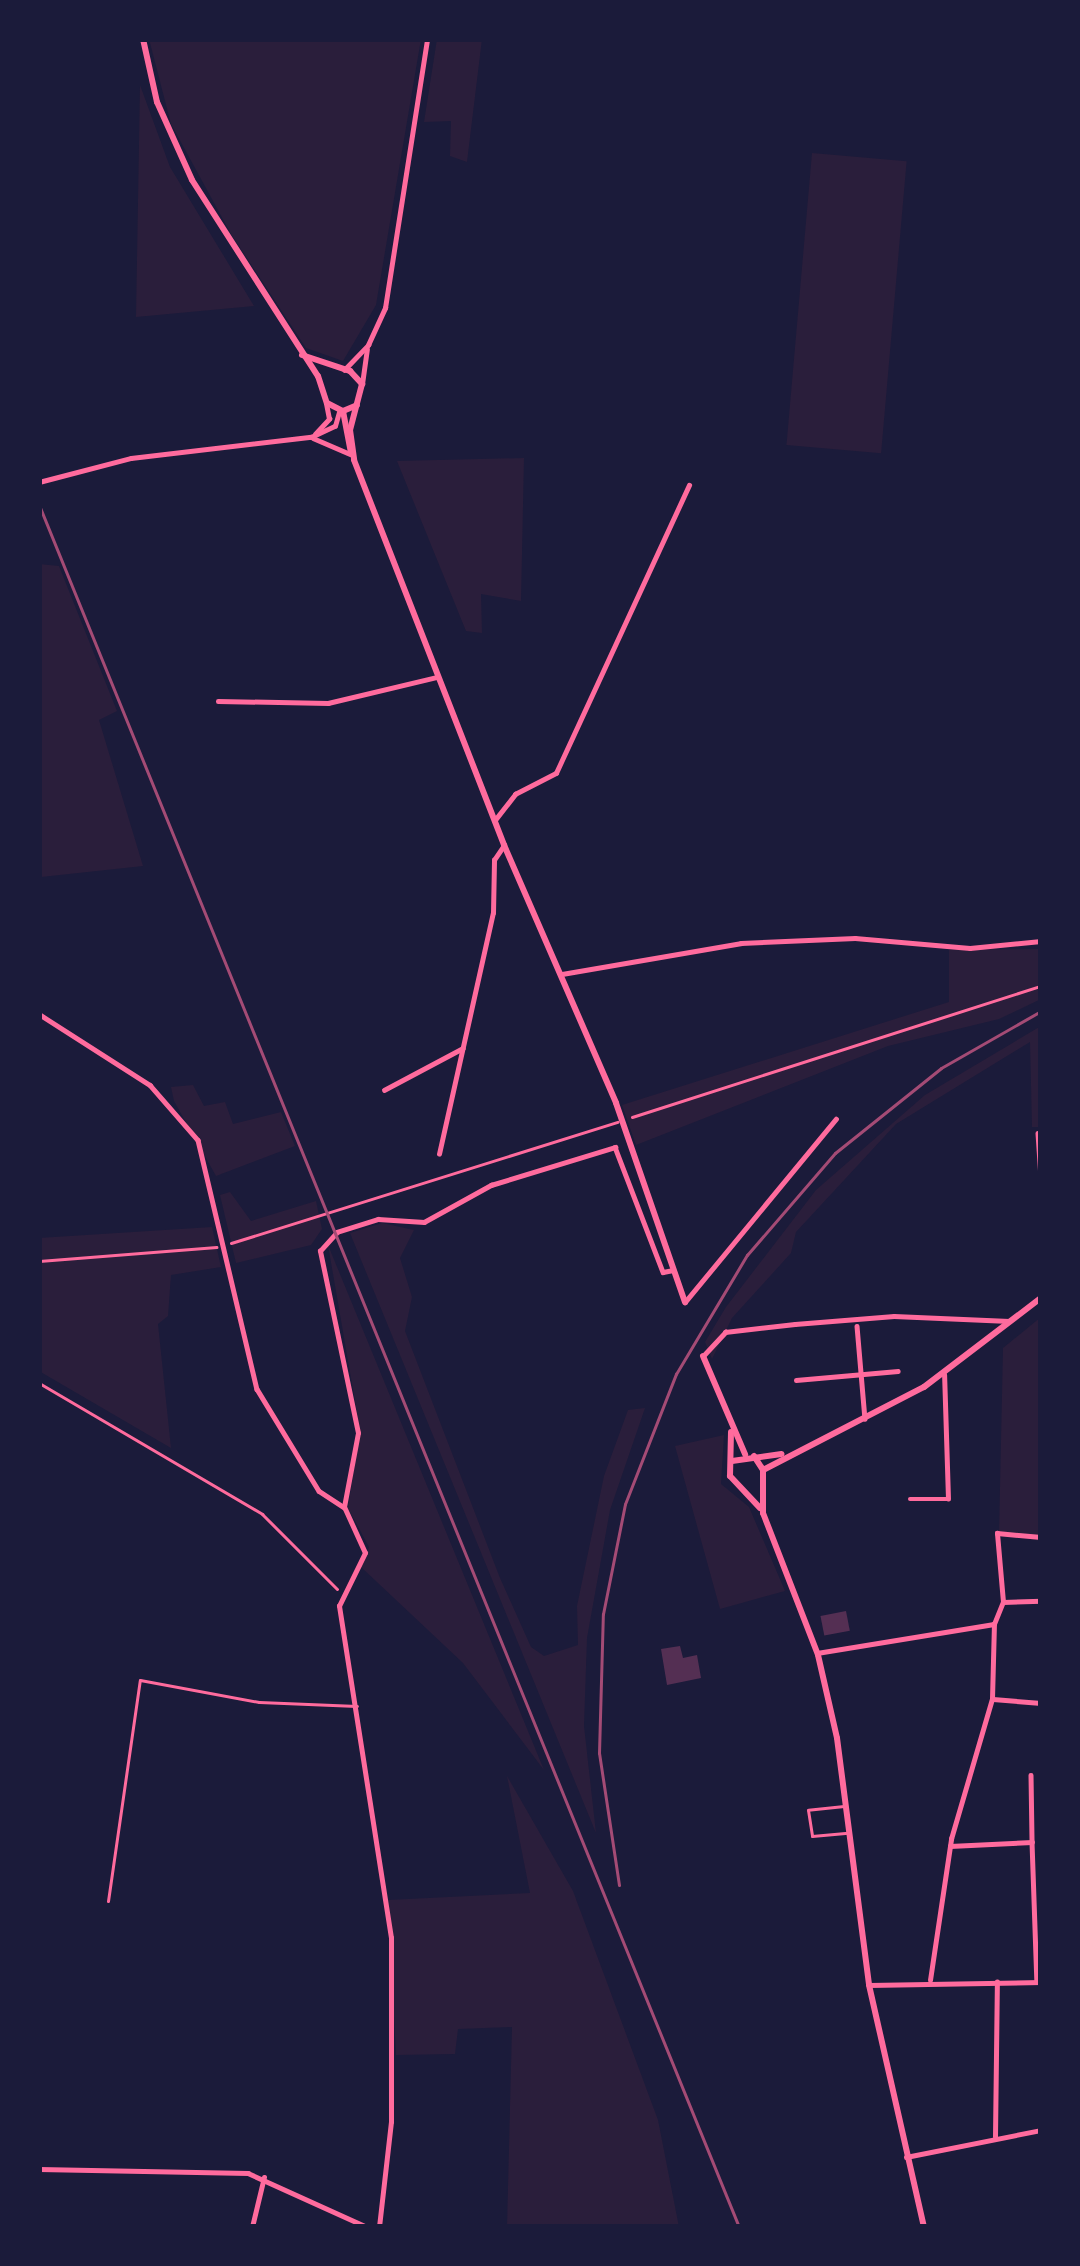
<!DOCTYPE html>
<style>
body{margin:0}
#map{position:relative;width:1080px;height:2266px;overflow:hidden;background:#1b1b3a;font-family:Ubuntu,sans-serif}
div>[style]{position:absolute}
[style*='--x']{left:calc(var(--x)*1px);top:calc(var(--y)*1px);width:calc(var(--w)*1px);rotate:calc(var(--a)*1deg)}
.green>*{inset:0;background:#2a1e3b;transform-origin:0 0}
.building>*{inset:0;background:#542f53;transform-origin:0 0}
.path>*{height:3px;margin:-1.5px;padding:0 1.5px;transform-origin:1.5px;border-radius:1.5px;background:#ff6b9d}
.service>*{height:3px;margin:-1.5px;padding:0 1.5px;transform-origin:1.5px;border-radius:1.5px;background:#ff6b9d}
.minor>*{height:4.5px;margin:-2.25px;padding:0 2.25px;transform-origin:2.25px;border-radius:2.25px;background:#ff6b9d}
.tertiary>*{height:6px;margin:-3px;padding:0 3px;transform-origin:3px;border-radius:3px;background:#ff6b9d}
.rail>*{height:3px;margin:-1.5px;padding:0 1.5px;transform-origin:1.5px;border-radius:1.5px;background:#a44b75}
span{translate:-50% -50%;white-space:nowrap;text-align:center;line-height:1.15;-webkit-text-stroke:12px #1b1b3a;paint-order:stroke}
.frame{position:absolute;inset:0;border:42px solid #1b1b3a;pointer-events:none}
</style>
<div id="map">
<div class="green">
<i style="clip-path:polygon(149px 39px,421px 39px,376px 305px,343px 361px,306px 348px,231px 234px,171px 124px)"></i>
<i style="clip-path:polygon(437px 39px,482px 39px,467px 162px,450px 156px,451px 121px,424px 122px)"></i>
<i style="clip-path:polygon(140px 85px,170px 167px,254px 306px,136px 317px)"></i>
<i style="left:812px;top:153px;width:95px;height:293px;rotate:5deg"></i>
<i style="clip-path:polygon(524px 458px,521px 601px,481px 594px,482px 633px,466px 631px,397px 461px)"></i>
<i style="clip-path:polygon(39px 564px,59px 566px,117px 711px,99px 720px,143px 866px,41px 877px)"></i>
<i style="clip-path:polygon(1041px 949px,1041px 999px,999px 1019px,888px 1046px,636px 1145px,622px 1105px,949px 1002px,949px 950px)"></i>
<i style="clip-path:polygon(1041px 1026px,1041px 1127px,1032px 1127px,1030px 1042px,896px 1124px,796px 1232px,791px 1253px,732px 1318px,712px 1359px,705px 1342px,726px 1307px,816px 1190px,925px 1095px)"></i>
<i style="clip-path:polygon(193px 1085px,204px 1106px,225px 1102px,233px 1124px,281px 1112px,295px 1146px,216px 1176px,174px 1101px,171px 1087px)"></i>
<i style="clip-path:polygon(230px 1192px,251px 1221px,316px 1201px,322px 1229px,311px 1245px,236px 1263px,220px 1195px)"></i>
<i style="clip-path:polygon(382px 1223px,414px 1230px,400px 1258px,412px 1297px,405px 1331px,500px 1578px,531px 1647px,544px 1656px,578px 1645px,577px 1606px,604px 1476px,628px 1410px,645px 1408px,610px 1510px,587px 1638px,584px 1726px,596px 1833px,350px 1233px)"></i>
<i style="clip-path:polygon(212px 1227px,221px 1267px,171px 1275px,168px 1316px,158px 1324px,171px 1448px,39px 1371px,39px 1238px)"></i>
<i style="clip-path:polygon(328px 1245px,544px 1770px,463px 1663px,361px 1567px,369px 1547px,348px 1508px,360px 1430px)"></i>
<i style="clip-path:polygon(1041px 1317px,1041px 1541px,999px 1534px,1003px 1348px)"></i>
<i style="clip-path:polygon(724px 1435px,721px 1484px,749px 1507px,785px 1591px,720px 1609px,675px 1446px)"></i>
<i style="clip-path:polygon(507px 1776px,573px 1891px,658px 2120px,679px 2227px,507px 2227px,512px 2027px,458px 2029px,455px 2054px,396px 2055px,388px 1900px,530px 1893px)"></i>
</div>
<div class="building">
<i style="left:846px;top:1611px;width:20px;height:26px;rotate:79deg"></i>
<i style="clip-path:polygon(680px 1646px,683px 1658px,697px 1655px,701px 1678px,667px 1685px,661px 1649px)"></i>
</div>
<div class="path">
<i style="--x:632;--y:1117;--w:429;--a:-17.8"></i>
<i style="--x:231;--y:1243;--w:405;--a:-17.4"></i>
<i style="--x:39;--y:1261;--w:178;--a:-4.5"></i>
<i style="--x:39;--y:1383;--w:259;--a:30.4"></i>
<i style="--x:262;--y:1514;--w:106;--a:45"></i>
</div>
<div class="service">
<i style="--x:844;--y:1806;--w:36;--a:174"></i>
<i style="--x:808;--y:1810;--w:26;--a:81"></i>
<i style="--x:812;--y:1836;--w:36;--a:-5"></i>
<i style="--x:108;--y:1901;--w:223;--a:-81.8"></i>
<i style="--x:140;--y:1680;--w:121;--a:10.5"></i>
<i style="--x:259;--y:1702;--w:98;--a:2.3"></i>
</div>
<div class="minor">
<i style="--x:344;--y:370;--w:35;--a:-46"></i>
<i style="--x:368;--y:345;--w:41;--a:-65.3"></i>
<i style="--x:385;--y:308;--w:272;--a:-81.1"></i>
<i style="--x:362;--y:384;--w:35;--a:-82"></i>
<i style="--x:315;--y:434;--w:21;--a:-47"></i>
<i style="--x:329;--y:419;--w:15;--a:-101"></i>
<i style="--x:313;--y:438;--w:40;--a:23.4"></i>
<i style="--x:39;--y:482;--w:95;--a:-14.6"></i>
<i style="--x:131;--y:458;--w:181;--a:-6.7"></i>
<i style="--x:311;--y:437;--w:26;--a:-25"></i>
<i style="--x:335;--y:426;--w:15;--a:-74"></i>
<i style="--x:218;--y:701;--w:110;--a:1"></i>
<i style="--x:328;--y:703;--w:112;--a:-13.4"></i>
<i style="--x:495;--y:820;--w:33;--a:-52"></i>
<i style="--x:515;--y:794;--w:46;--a:-27.1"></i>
<i style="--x:556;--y:773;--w:317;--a:-65.2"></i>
<i style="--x:562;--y:974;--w:182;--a:-9.8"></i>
<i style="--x:741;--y:943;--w:114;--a:-2.5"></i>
<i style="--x:855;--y:938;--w:115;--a:5"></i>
<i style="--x:970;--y:948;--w:71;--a:-5.6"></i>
<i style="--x:39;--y:1014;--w:132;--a:32.6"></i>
<i style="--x:150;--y:1085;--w:73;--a:48.9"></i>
<i style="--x:198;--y:1140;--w:256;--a:76.7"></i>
<i style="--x:257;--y:1389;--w:119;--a:58.7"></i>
<i style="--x:319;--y:1491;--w:30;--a:33"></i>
<i style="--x:384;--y:1090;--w:89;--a:-28"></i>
<i style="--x:1038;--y:1133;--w:45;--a:86.2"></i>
<i style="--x:439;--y:1154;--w:247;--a:-77.4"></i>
<i style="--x:493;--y:913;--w:53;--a:-88.9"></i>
<i style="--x:494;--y:860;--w:18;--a:-56"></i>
<i style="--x:685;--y:1302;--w:237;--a:-50.5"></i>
<i style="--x:857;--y:1326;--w:93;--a:85.1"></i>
<i style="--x:703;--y:1356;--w:33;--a:-47"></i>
<i style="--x:725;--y:1332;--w:70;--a:-6.5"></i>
<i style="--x:795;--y:1324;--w:99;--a:-4.6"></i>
<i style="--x:894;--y:1316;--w:115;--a:2.5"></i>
<i style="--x:796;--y:1380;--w:102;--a:-5"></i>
<i style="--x:910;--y:1499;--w:38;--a:0"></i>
<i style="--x:948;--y:1499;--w:124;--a:-91.8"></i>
<i style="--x:1003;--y:1602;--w:38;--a:-2"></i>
<i style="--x:817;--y:1653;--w:179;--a:-9.3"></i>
<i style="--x:993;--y:1699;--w:48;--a:4.8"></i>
<i style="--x:1031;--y:1775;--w:66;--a:89.1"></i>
<i style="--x:950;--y:1846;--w:82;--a:-2.8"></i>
<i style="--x:1032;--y:1842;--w:140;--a:88"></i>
<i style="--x:930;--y:1980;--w:143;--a:-81.5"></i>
<i style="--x:951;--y:1839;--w:146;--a:-73.7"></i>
<i style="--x:992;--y:1699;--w:75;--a:-88.5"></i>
<i style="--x:994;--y:1624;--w:24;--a:-68"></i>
<i style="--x:1003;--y:1602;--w:69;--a:-95"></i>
<i style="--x:997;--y:1533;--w:44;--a:5.2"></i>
<i style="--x:869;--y:1985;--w:172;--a:-1"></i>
<i style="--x:995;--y:2137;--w:155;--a:-89.3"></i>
<i style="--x:906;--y:2157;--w:138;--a:-11.3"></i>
<i style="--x:39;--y:2169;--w:209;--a:1.1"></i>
<i style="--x:248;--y:2173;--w:131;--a:24.4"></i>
<i style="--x:252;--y:2227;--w:51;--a:-76.5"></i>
<i style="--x:379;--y:2227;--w:106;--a:-83.5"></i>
<i style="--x:391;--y:2122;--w:184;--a:-90"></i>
<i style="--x:391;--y:1938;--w:336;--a:-98.9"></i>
<i style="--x:339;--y:1606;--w:59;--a:-63.9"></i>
<i style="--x:365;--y:1553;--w:51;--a:-114.5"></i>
<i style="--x:344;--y:1507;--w:75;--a:-79.3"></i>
<i style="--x:358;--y:1433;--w:186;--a:-101.8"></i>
<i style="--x:320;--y:1251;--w:25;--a:-48"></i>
<i style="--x:337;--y:1232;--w:43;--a:-17.6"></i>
<i style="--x:378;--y:1219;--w:46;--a:3.7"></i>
<i style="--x:424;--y:1222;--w:77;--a:-28.9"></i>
<i style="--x:491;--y:1185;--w:130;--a:-17"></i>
<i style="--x:615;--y:1147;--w:134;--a:69"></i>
<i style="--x:663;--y:1272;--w:10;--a:-11"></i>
</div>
<div class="tertiary">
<i style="--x:143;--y:39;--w:65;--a:77.5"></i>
<i style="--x:157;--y:102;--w:85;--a:65.8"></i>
<i style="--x:192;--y:180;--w:233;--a:57.3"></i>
<i style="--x:318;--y:376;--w:28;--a:72"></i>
<i style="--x:327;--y:403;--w:18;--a:27"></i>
<i style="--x:343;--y:411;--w:15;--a:-23"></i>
<i style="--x:302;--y:355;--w:51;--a:18.4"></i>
<i style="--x:350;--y:371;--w:18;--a:47"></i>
<i style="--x:362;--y:384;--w:48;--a:104.6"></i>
<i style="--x:350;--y:430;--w:30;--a:82"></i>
<i style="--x:354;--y:460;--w:413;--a:68.7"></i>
<i style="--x:504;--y:845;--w:281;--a:66.5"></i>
<i style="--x:616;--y:1103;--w:211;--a:70.9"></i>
<i style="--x:343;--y:411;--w:43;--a:79.2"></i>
<i style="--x:703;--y:1356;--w:107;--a:66.8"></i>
<i style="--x:731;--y:1432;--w:44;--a:91.3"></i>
<i style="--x:730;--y:1476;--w:44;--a:46.8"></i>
<i style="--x:754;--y:1456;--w:17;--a:57"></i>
<i style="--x:763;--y:1470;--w:43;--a:90"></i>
<i style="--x:763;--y:1513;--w:152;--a:68.8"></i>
<i style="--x:818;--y:1655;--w:85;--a:77.1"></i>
<i style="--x:837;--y:1738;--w:249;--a:82.6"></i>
<i style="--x:869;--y:1985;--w:248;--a:77.2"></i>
<i style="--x:732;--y:1461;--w:50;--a:-8"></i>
<i style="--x:765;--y:1469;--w:179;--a:-27.3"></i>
<i style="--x:924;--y:1387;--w:147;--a:-37.3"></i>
</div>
<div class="rail">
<i style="--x:39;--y:505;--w:1859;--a:67.88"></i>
<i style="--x:619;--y:1885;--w:134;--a:-98.6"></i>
<i style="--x:599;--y:1753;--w:139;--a:-88.4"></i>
<i style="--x:603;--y:1614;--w:112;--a:-78.7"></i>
<i style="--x:625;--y:1504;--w:140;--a:-68.6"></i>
<i style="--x:676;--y:1374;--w:139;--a:-59.2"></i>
<i style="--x:747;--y:1255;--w:135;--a:-49.2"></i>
<i style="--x:835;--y:1153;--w:136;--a:-38.7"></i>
<i style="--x:941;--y:1068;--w:115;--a:-29.7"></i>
</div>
<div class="frame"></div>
</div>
